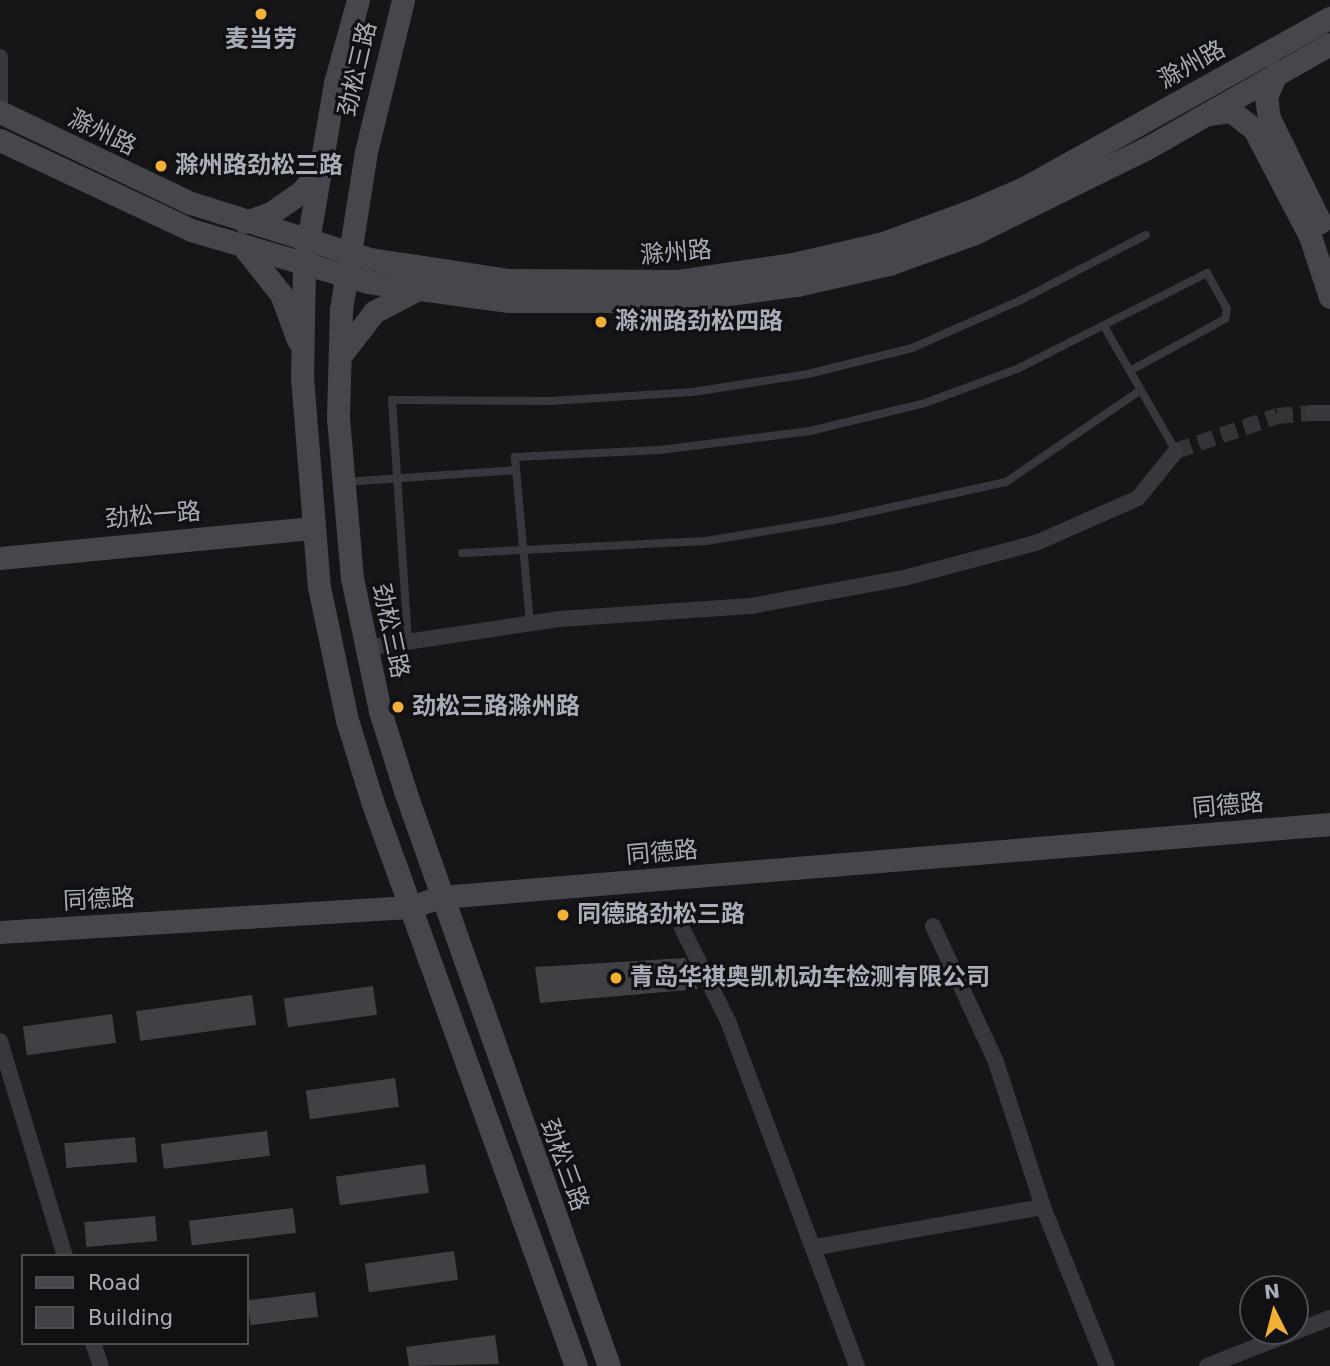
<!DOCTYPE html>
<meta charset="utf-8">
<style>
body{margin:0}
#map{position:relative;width:1330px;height:1366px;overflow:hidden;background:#161618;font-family:"DejaVu Sans","Noto Sans SC",sans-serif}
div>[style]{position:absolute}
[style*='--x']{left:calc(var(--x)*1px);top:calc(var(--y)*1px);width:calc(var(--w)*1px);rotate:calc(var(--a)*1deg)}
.building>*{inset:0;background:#404145;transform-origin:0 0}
.street-tunnel>*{height:16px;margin-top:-8px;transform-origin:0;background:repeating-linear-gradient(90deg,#333438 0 16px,transparent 0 24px)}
.lane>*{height:8px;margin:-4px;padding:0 4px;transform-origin:4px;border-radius:4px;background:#37383d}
.street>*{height:16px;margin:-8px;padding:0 8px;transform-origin:8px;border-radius:8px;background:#37383d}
.secondary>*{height:23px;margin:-11.5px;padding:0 11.5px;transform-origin:11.5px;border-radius:11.5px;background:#45474d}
.dots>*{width:19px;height:19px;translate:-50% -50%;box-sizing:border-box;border:4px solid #111113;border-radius:50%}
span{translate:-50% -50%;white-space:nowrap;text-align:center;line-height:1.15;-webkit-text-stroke:6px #111113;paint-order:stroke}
.poi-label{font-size:24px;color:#a8adb8;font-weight:700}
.left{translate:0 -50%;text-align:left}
.street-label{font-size:24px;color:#a8adb8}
.legend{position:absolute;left:21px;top:1254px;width:228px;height:91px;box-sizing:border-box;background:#111113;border:2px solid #4d4f55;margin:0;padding:9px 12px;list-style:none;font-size:21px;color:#a8adb8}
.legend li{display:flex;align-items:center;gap:14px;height:35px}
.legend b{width:35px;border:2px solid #4d4f55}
.north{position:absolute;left:1239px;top:1275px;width:70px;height:70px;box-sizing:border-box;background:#111113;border:2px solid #4d4f55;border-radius:50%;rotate:354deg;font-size:19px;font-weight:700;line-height:28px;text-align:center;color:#a8adb8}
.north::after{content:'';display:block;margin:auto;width:24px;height:32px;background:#f2b134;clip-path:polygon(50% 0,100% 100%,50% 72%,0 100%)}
</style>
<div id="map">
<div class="building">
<i style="clip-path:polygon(685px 958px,698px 989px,540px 1003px,535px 967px)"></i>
<i style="left:373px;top:986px;width:29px;height:90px;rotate:82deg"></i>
<i style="left:252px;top:995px;width:30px;height:117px;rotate:82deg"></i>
<i style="left:112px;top:1014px;width:29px;height:90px;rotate:82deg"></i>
<i style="left:395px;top:1078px;width:29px;height:90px;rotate:82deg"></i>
<i style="left:267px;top:1131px;width:25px;height:107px;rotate:83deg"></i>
<i style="left:135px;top:1137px;width:25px;height:71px;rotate:85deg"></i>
<i style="left:425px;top:1164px;width:29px;height:90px;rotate:82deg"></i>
<i style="left:293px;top:1208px;width:25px;height:105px;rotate:83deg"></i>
<i style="left:155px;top:1216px;width:25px;height:71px;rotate:85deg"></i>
<i style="left:454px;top:1251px;width:29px;height:90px;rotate:82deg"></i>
<i style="left:315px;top:1292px;width:25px;height:68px;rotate:83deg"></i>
<i style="clip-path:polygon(495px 1335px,499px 1364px,409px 1366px,406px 1347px)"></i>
</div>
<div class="street-tunnel">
<i style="--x:1176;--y:451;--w:107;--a:-19.1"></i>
<i style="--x:1277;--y:416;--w:36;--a:-5"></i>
</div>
<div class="lane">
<i style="--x:1105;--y:328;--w:142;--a:60"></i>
<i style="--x:345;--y:482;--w:171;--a:-4"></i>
<i style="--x:462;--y:553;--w:244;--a:-2.8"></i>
<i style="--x:706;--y:541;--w:129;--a:-9.4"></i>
<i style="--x:833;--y:520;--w:177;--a:-12.4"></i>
<i style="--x:1006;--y:482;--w:163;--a:-34.3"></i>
<i style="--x:530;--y:623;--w:167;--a:-95.2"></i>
<i style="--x:515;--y:457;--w:145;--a:-2.8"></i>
<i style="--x:660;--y:450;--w:151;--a:-7.2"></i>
<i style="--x:810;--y:431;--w:118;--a:-13.7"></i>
<i style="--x:925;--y:403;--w:98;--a:-20.3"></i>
<i style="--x:1017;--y:369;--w:213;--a:-26.8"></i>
<i style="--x:1207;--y:273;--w:41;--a:60.9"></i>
<i style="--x:1227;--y:309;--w:10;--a:101"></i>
<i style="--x:1225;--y:319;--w:108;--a:151.3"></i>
<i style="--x:408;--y:641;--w:242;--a:-93.8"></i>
<i style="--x:392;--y:400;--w:159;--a:0.4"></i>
<i style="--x:551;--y:401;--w:142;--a:-3.6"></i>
<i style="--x:693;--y:392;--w:116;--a:-8.9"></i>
<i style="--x:808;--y:374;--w:107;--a:-14"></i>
<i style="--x:912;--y:348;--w:119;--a:-23.8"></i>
<i style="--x:1021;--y:300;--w:141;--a:-27.5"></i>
</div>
<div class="street">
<i style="--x:0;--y:57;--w:52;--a:90"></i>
<i style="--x:1313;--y:413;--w:17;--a:0"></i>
<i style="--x:366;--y:648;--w:195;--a:-8.5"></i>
<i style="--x:559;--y:619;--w:192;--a:-3.9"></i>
<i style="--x:751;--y:606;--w:156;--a:-10.4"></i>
<i style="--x:904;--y:578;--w:137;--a:-14.9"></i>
<i style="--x:1036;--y:543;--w:111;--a:-23.8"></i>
<i style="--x:1138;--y:498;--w:60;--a:-51"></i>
<i style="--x:933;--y:926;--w:150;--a:65.1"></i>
<i style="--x:996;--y:1062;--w:152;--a:72"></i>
<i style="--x:1043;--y:1207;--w:171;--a:68.1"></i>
<i style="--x:682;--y:928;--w:104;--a:63.7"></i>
<i style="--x:728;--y:1021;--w:368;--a:69.5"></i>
<i style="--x:0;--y:1041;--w:225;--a:73.2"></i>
<i style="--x:816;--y:1247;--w:230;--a:-10"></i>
<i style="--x:93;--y:1343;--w:24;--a:71"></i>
<i style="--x:1207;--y:1366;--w:132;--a:-21.3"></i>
</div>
<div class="secondary">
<i style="--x:358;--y:0;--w:86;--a:105.5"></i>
<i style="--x:335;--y:83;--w:185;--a:99.7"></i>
<i style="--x:304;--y:265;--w:112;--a:91"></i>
<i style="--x:302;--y:377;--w:211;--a:85.4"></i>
<i style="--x:319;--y:587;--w:136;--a:78.1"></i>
<i style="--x:347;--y:720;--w:85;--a:72.8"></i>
<i style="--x:372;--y:801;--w:601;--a:70.15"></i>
<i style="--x:403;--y:0;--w:156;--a:103.7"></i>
<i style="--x:366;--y:152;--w:159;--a:99"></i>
<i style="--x:341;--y:309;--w:109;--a:91.6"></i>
<i style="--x:338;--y:418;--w:161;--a:85"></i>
<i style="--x:352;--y:578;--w:136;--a:78.1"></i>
<i style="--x:380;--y:711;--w:84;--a:72.6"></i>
<i style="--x:405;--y:791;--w:610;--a:70.47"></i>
<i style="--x:1277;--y:71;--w:28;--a:113"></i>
<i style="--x:1266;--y:97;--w:21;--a:82"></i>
<i style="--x:1269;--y:118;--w:116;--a:63.9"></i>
<i style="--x:0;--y:112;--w:212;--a:25.5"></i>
<i style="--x:191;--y:203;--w:188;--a:17.4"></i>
<i style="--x:370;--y:259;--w:141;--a:8.6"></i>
<i style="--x:509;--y:280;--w:169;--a:0.3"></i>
<i style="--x:678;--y:281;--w:116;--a:-8.4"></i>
<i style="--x:793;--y:264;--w:92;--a:-13.1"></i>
<i style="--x:883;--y:243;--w:96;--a:-20.1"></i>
<i style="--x:973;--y:210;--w:56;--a:-23.3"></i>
<i style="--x:1024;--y:188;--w:350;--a:-29.1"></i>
<i style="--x:1208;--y:114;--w:23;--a:-7"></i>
<i style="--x:1231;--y:111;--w:29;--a:38"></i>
<i style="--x:1254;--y:129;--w:121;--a:62.4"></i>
<i style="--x:1310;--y:236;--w:64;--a:71.8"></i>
<i style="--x:0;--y:140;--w:211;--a:25.2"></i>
<i style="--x:191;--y:230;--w:184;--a:16.4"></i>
<i style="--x:368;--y:282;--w:142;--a:7.7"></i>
<i style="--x:509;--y:301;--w:169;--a:0"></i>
<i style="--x:678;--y:301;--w:120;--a:-7.7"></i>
<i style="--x:797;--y:285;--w:94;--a:-12.9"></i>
<i style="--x:889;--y:264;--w:91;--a:-19.8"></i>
<i style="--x:975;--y:233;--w:192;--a:-26.3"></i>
<i style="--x:1147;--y:148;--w:210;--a:-29.6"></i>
<i style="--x:245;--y:222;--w:28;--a:-19"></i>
<i style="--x:271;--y:213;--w:37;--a:-35"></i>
<i style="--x:301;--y:192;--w:27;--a:-48"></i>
<i style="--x:246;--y:250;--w:56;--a:51.5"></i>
<i style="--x:281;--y:294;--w:49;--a:69.7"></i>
<i style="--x:340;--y:356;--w:56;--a:-52.3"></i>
<i style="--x:374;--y:312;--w:45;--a:-27.7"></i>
<i style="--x:0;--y:558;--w:312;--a:-5.5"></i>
<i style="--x:0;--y:932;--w:410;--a:-3.5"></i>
<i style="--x:409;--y:907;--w:34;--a:-17"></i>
<i style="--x:441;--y:897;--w:892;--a:-4.69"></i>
</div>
<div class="dots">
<i style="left:261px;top:14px;background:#f2b134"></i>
<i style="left:161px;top:166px;background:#f2b134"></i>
<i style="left:601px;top:322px;background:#f2b134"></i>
<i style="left:398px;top:707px;background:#f2b134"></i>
<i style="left:563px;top:915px;background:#f2b134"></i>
<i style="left:616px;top:978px;background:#f2b134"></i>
</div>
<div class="poi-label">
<span style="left:261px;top:40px">麦当劳</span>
<span class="left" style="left:175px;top:166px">滁州路劲松三路</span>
<span class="left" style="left:615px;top:322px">滁洲路劲松四路</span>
<span class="left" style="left:412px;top:707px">劲松三路滁州路</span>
<span class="left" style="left:577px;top:915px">同德路劲松三路</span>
<span class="left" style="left:630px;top:978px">青岛华祺奥凯机动车检测有限公司</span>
</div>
<div class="street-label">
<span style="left:1192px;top:65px;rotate:-29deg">滁州路</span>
<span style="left:358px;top:69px;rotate:-77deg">劲松三路</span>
<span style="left:102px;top:133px;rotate:26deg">滁州路</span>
<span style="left:676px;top:253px;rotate:-5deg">滁州路</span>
<span style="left:153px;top:516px;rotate:-5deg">劲松一路</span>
<span style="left:390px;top:631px;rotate:78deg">劲松三路</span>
<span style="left:1228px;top:806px;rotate:-5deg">同德路</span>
<span style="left:662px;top:853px;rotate:-5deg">同德路</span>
<span style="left:99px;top:900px;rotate:-3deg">同德路</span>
<span style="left:564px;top:1165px;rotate:70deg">劲松三路</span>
</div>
<ul class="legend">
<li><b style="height:9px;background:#45474d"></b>Road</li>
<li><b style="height:19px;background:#404145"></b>Building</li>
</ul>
<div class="north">N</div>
</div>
